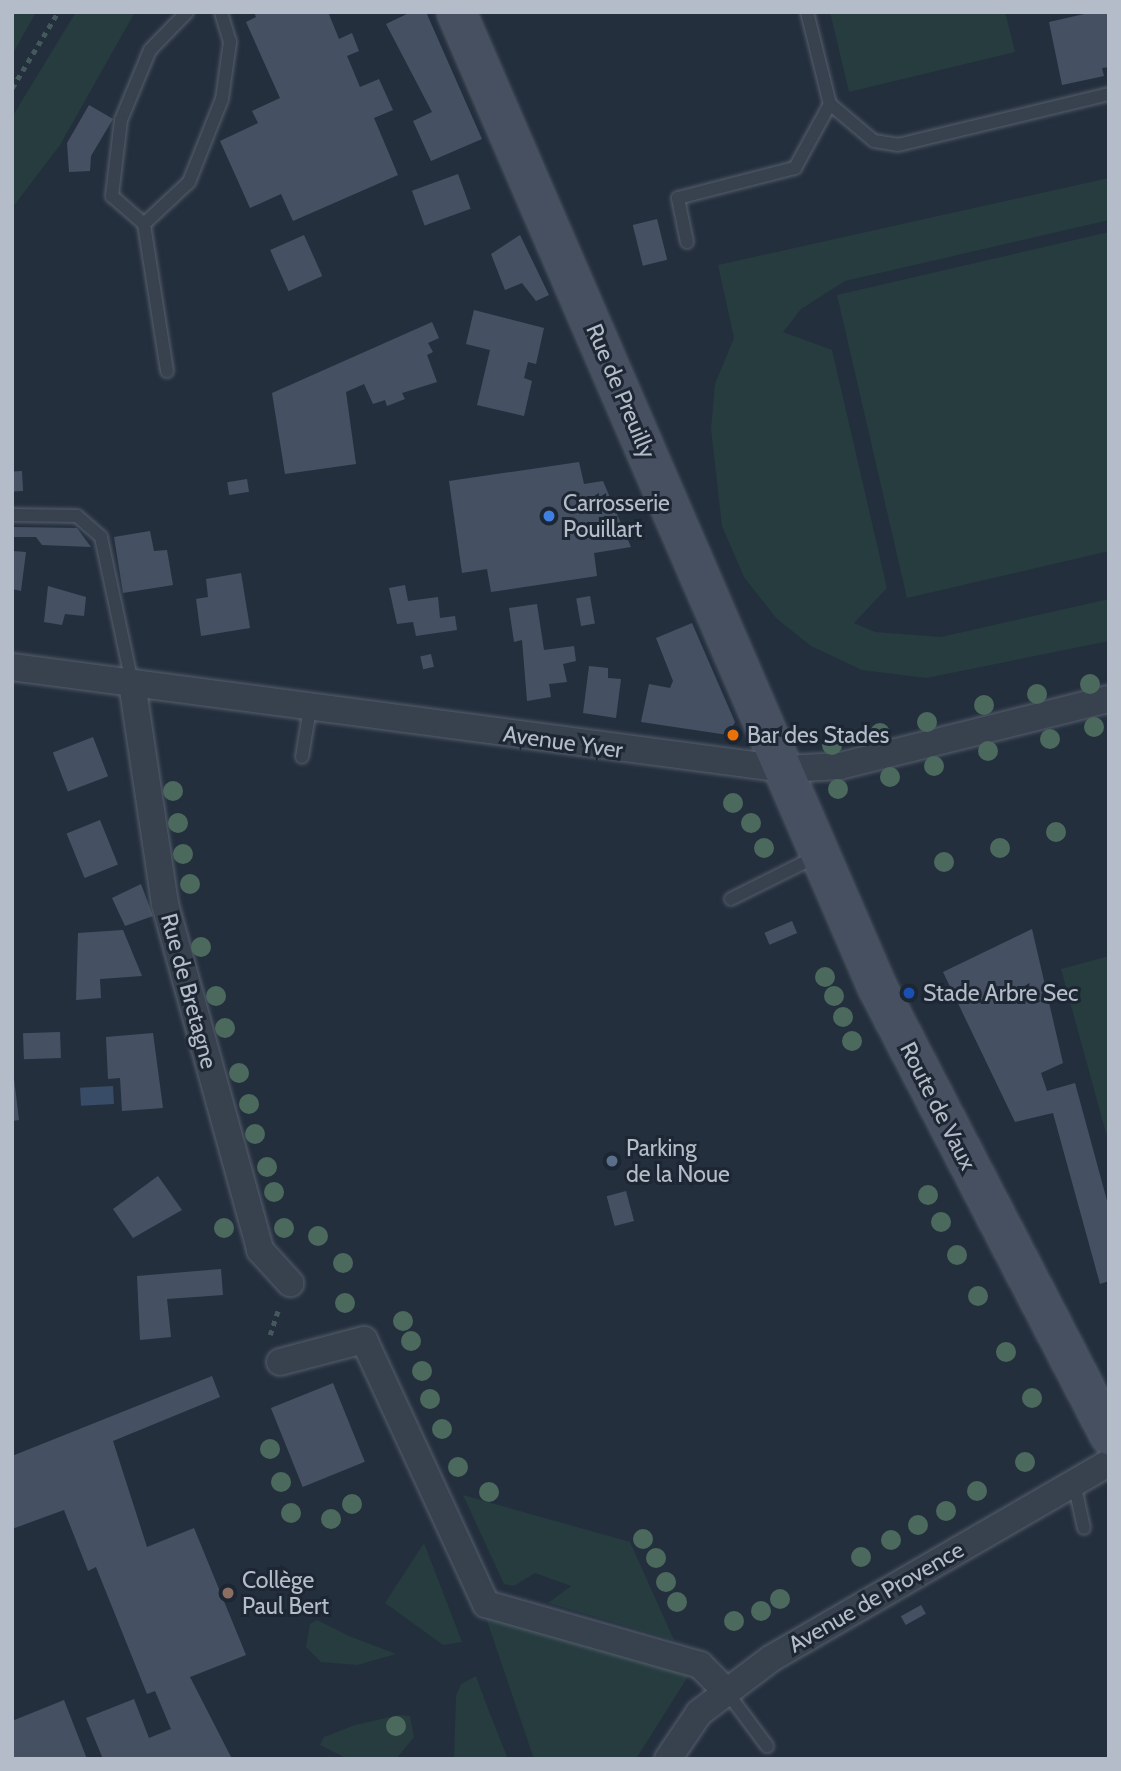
<!DOCTYPE html>
<meta charset="utf-8">
<style>
body{margin:0}
#map{position:relative;width:1121px;height:1771px;overflow:hidden;background:#242f3e;font-family:Cabin,sans-serif}
div>[style]{position:absolute}
[style*='--x']{left:calc(var(--x)*1px);top:calc(var(--y)*1px);width:calc(var(--w)*1px);rotate:calc(var(--a)*1deg)}
.green>*{inset:0;background:#263c3f}
.water>*{inset:0;background:#394c67;transform-origin:0 0}
.building>*{inset:0;background:#455162;transform-origin:0 0}
.path>*{height:4.5px;margin-top:-2.25px;transform-origin:0;background:repeating-linear-gradient(90deg,#44595c 0 5px,transparent 0 10px)}
.roads{filter:drop-shadow(0 0 2px #565f6c) drop-shadow(0 0 2px #565f6c)}
.lane>*{height:12px;margin:-6px;padding:0 6px;transform-origin:6px;border-radius:6px;background:#38414e}
.street>*{height:26px;margin:-13px;padding:0 13px;transform-origin:13px;border-radius:13px;background:#38414e}
.secondary>*{height:37px;margin:-18.5px;padding:0 18.5px;transform-origin:18.5px;border-radius:18.5px;background:#465061}
.trees>*{width:20px;height:20px;margin:-10px;border-radius:50%;background:#4b6a5d}
.dots>*{width:19px;height:19px;translate:-50% -50%;box-sizing:border-box;border:4px solid #1d2633;border-radius:50%}
span{translate:-50% -50%;white-space:nowrap;text-align:center;line-height:1.15;-webkit-text-stroke:6px #1d2633;paint-order:stroke}
.street-label{font-size:23px;color:#b4bcc9}
.poi-label{font-size:23px;color:#b4bcc9}
.left{translate:0 -50%;text-align:left}
.frame{position:absolute;inset:0;border:14px solid #b4bcc9;pointer-events:none}
</style>
<div id="map">
<div class="green">
<i style="clip-path:polygon(12px 12px,36px 12px,12px 55px)"></i>
<i style="clip-path:polygon(76px 12px,135px 12px,60px 145px,12px 208px,12px 117px)"></i>
<i style="clip-path:polygon(830px 12px,1005px 12px,1015px 52px,849px 92px)"></i>
<i style="clip-path:polygon(1109px 178px,1109px 220px,845px 281px,801px 309px,783px 332px,832px 350px,887px 588px,854px 623px,875px 632px,941px 637px,1109px 599px,1109px 641px,926px 678px,862px 670px,811px 646px,776px 618px,744px 577px,722px 526px,711px 429px,715px 384px,734px 338px,718px 265px)"></i>
<i style="clip-path:polygon(1109px 232px,1109px 551px,907px 598px,837px 295px)"></i>
<i style="clip-path:polygon(1109px 956px,1109px 1144px,1061px 969px)"></i>
<i style="clip-path:polygon(463px 1495px,630px 1542px,674px 1640px,548px 1603px,571px 1586px,535px 1573px,514px 1586px,504px 1584px)"></i>
<i style="clip-path:polygon(424px 1543px,462px 1642px,443px 1645px,385px 1603px)"></i>
<i style="clip-path:polygon(484px 1612px,692px 1670px,636px 1759px,534px 1759px)"></i>
<i style="clip-path:polygon(317px 1620px,349px 1636px,396px 1654px,357px 1665px,321px 1662px,306px 1647px,310px 1624px)"></i>
<i style="clip-path:polygon(476px 1676px,488px 1709px,508px 1759px,454px 1759px,456px 1696px,461px 1684px)"></i>
<i style="clip-path:polygon(399px 1715px,410px 1716px,414px 1737px,396px 1759px,346px 1758px,320px 1745px,324px 1737px,355px 1725px)"></i>
</div>
<div class="water">
<i style="left:113px;top:1086px;width:18px;height:33px;rotate:87deg"></i>
</div>
<div class="building">
<i style="clip-path:polygon(254px 12px,328px 12px,339px 39px,352px 33px,359px 51px,347px 56px,360px 87px,379px 79px,393px 110px,374px 118px,398px 175px,293px 221px,281px 194px,250px 208px,220px 141px,258px 123px,252px 111px,280px 98px,246px 22px,256px 17px)"></i>
<i style="clip-path:polygon(411px 12px,426px 12px,482px 139px,431px 161px,413px 121px,432px 112px,386px 24px)"></i>
<i style="clip-path:polygon(1093px 12px,1109px 12px,1109px 67px,1102px 68px,1104px 76px,1062px 85px,1049px 22px)"></i>
<i style="clip-path:polygon(89px 105px,113px 119px,91px 156px,90px 171px,69px 172px,67px 143px)"></i>
<i style="left:458px;top:174px;width:37px;height:49px;rotate:70deg"></i>
<i style="left:657px;top:219px;width:42px;height:25px;rotate:76deg"></i>
<i style="left:304px;top:235px;width:45px;height:37px;rotate:66deg"></i>
<i style="clip-path:polygon(520px 235px,549px 295px,536px 301px,522px 283px,505px 290px,491px 254px)"></i>
<i style="clip-path:polygon(474px 310px,544px 328px,536px 364px,528px 362px,524px 378px,532px 381px,524px 416px,477px 405px,490px 350px,466px 344px)"></i>
<i style="clip-path:polygon(432px 322px,439px 338px,428px 343px,433px 352px,427px 355px,437px 382px,402px 393px,405px 399px,387px 406px,385px 400px,373px 404px,364px 384px,346px 392px,356px 464px,285px 474px,272px 393px)"></i>
<i style="clip-path:polygon(579px 462px,584px 484px,603px 481px,631px 547px,594px 553px,597px 576px,491px 592px,487px 569px,462px 573px,449px 481px)"></i>
<i style="left:22px;top:471px;width:20px;height:10px;rotate:87deg"></i>
<i style="left:247px;top:479px;width:13px;height:20px;rotate:81deg"></i>
<i style="clip-path:polygon(14px 527px,77px 528px,91px 547px,42px 545px,36px 537px,14px 537px)"></i>
<i style="clip-path:polygon(150px 531px,154px 551px,167px 550px,173px 585px,123px 593px,114px 537px)"></i>
<i style="clip-path:polygon(12px 551px,26px 552px,21px 591px,12px 589px)"></i>
<i style="clip-path:polygon(241px 573px,250px 628px,201px 636px,196px 599px,208px 597px,206px 579px)"></i>
<i style="clip-path:polygon(405px 585px,408px 601px,438px 597px,440px 618px,455px 616px,457px 630px,416px 636px,413px 622px,397px 624px,389px 588px)"></i>
<i style="clip-path:polygon(48px 586px,86px 597px,84px 616px,65px 614px,62px 625px,44px 622px)"></i>
<i style="left:590px;top:596px;width:28px;height:14px;rotate:80deg"></i>
<i style="clip-path:polygon(537px 604px,544px 650px,574px 646px,576px 661px,563px 664px,567px 682px,549px 684px,551px 697px,527px 701px,522px 640px,514px 642px,509px 608px)"></i>
<i style="clip-path:polygon(692px 623px,735px 722px,728px 735px,641px 722px,649px 684px,670px 688px,673px 681px,656px 638px)"></i>
<i style="left:431px;top:654px;width:13px;height:11px;rotate:77deg"></i>
<i style="clip-path:polygon(589px 666px,608px 668px,608px 678px,621px 679px,616px 718px,583px 713px)"></i>
<i style="left:93px;top:737px;width:42px;height:43px;rotate:69deg"></i>
<i style="left:100px;top:820px;width:48px;height:36px;rotate:68deg"></i>
<i style="clip-path:polygon(141px 884px,153px 916px,125px 926px,112px 898px)"></i>
<i style="left:792px;top:921px;width:13px;height:30px;rotate:67deg"></i>
<i style="clip-path:polygon(1032px 929px,1063px 1063px,1041px 1073px,1047px 1091px,1075px 1083px,1109px 1208px,1109px 1281px,1100px 1284px,1053px 1113px,1015px 1122px,943px 972px)"></i>
<i style="clip-path:polygon(123px 930px,142px 976px,100px 979px,101px 998px,76px 1000px,78px 933px)"></i>
<i style="left:60px;top:1032px;width:26px;height:37px;rotate:88deg"></i>
<i style="clip-path:polygon(153px 1033px,163px 1108px,122px 1111px,120px 1078px,108px 1079px,106px 1037px)"></i>
<i style="clip-path:polygon(12px 1062px,19px 1120px,12px 1121px)"></i>
<i style="clip-path:polygon(158px 1176px,182px 1210px,133px 1238px,113px 1209px)"></i>
<i style="left:626px;top:1191px;width:31px;height:20px;rotate:75deg"></i>
<i style="clip-path:polygon(221px 1269px,223px 1295px,167px 1299px,171px 1337px,140px 1340px,137px 1276px)"></i>
<i style="clip-path:polygon(212px 1376px,220px 1397px,113px 1441px,147px 1547px,194px 1528px,246px 1655px,190px 1677px,232px 1759px,103px 1759px,86px 1718px,134px 1699px,149px 1738px,171px 1729px,155px 1691px,147px 1694px,96px 1567px,88px 1571px,64px 1510px,12px 1529px,12px 1456px)"></i>
<i style="left:333px;top:1383px;width:85px;height:67px;rotate:68deg"></i>
<i style="left:921px;top:1605px;width:10px;height:23px;rotate:61deg"></i>
<i style="clip-path:polygon(64px 1700px,87px 1759px,12px 1759px,12px 1721px)"></i>
</div>
<div class="path">
<i style="--x:12;--y:88;--w:89;--a:-58.8"></i>
<i style="--x:270;--y:1335;--w:29;--a:-72"></i>
</div>
<div class="roads">
<div class="lane">
<i style="--x:187;--y:12;--w:53;--a:134.2"></i>
<i style="--x:150;--y:50;--w:76;--a:112.5"></i>
<i style="--x:121;--y:120;--w:77;--a:96.8"></i>
<i style="--x:112;--y:196;--w:43;--a:41.2"></i>
<i style="--x:144;--y:224;--w:62;--a:-43"></i>
<i style="--x:189;--y:182;--w:89;--a:-68.3"></i>
<i style="--x:222;--y:99;--w:58;--a:-82"></i>
<i style="--x:230;--y:42;--w:31;--a:-107"></i>
<i style="--x:807;--y:12;--w:95;--a:76"></i>
<i style="--x:830;--y:104;--w:57;--a:40.1"></i>
<i style="--x:874;--y:141;--w:24;--a:9"></i>
<i style="--x:898;--y:145;--w:217;--a:-13.6"></i>
<i style="--x:144;--y:224;--w:149;--a:81.1"></i>
<i style="--x:687;--y:242;--w:45;--a:-101.6"></i>
<i style="--x:678;--y:198;--w:121;--a:-14.4"></i>
<i style="--x:795;--y:168;--w:73;--a:-61.3"></i>
<i style="--x:12;--y:515;--w:65;--a:0.9"></i>
<i style="--x:77;--y:516;--w:32;--a:41"></i>
<i style="--x:101;--y:537;--w:149;--a:78"></i>
<i style="--x:302;--y:757;--w:50;--a:-80.7"></i>
<i style="--x:731;--y:899;--w:96;--a:-26.6"></i>
<i style="--x:1074;--y:1483;--w:46;--a:77.5"></i>
<i style="--x:726;--y:1691;--w:69;--a:53.3"></i>
</div>
<div class="street">
<i style="--x:12;--y:667;--w:780;--a:7.52"></i>
<i style="--x:785;--y:769;--w:55;--a:-3.1"></i>
<i style="--x:840;--y:766;--w:277;--a:-14"></i>
<i style="--x:132;--y:683;--w:223;--a:81.5"></i>
<i style="--x:165;--y:904;--w:359;--a:74.6"></i>
<i style="--x:260;--y:1250;--w:45;--a:47.7"></i>
<i style="--x:280;--y:1362;--w:87;--a:-14.7"></i>
<i style="--x:364;--y:1340;--w:291;--a:65.2"></i>
<i style="--x:486;--y:1604;--w:223;--a:15.9"></i>
<i style="--x:700;--y:1665;--w:37;--a:45"></i>
<i style="--x:668;--y:1759;--w:55;--a:-56"></i>
<i style="--x:699;--y:1713;--w:91;--a:-37"></i>
<i style="--x:772;--y:1658;--w:389;--a:-30.1"></i>
</div>
<div class="secondary">
<i style="--x:456;--y:12;--w:1060;--a:66.65"></i>
<i style="--x:876;--y:985;--w:507;--a:62.63"></i>
</div>
</div>
<div class="trees">
<i style="left:1090px;top:684px"></i>
<i style="left:1037px;top:694px"></i>
<i style="left:984px;top:705px"></i>
<i style="left:927px;top:722px"></i>
<i style="left:1094px;top:727px"></i>
<i style="left:880px;top:733px"></i>
<i style="left:1050px;top:739px"></i>
<i style="left:832px;top:745px"></i>
<i style="left:988px;top:751px"></i>
<i style="left:934px;top:766px"></i>
<i style="left:890px;top:777px"></i>
<i style="left:838px;top:789px"></i>
<i style="left:173px;top:791px"></i>
<i style="left:733px;top:803px"></i>
<i style="left:178px;top:823px"></i>
<i style="left:751px;top:823px"></i>
<i style="left:1056px;top:832px"></i>
<i style="left:764px;top:848px"></i>
<i style="left:1000px;top:848px"></i>
<i style="left:183px;top:854px"></i>
<i style="left:944px;top:862px"></i>
<i style="left:190px;top:884px"></i>
<i style="left:201px;top:947px"></i>
<i style="left:825px;top:977px"></i>
<i style="left:216px;top:996px"></i>
<i style="left:834px;top:996px"></i>
<i style="left:843px;top:1017px"></i>
<i style="left:225px;top:1028px"></i>
<i style="left:852px;top:1041px"></i>
<i style="left:239px;top:1073px"></i>
<i style="left:249px;top:1104px"></i>
<i style="left:255px;top:1134px"></i>
<i style="left:267px;top:1167px"></i>
<i style="left:274px;top:1192px"></i>
<i style="left:928px;top:1195px"></i>
<i style="left:941px;top:1222px"></i>
<i style="left:224px;top:1228px"></i>
<i style="left:284px;top:1228px"></i>
<i style="left:318px;top:1236px"></i>
<i style="left:957px;top:1255px"></i>
<i style="left:343px;top:1263px"></i>
<i style="left:978px;top:1296px"></i>
<i style="left:345px;top:1303px"></i>
<i style="left:403px;top:1321px"></i>
<i style="left:411px;top:1341px"></i>
<i style="left:1006px;top:1352px"></i>
<i style="left:422px;top:1371px"></i>
<i style="left:1032px;top:1398px"></i>
<i style="left:430px;top:1399px"></i>
<i style="left:442px;top:1429px"></i>
<i style="left:270px;top:1449px"></i>
<i style="left:1025px;top:1462px"></i>
<i style="left:458px;top:1467px"></i>
<i style="left:281px;top:1482px"></i>
<i style="left:977px;top:1491px"></i>
<i style="left:489px;top:1492px"></i>
<i style="left:352px;top:1504px"></i>
<i style="left:946px;top:1511px"></i>
<i style="left:291px;top:1513px"></i>
<i style="left:331px;top:1519px"></i>
<i style="left:918px;top:1525px"></i>
<i style="left:643px;top:1539px"></i>
<i style="left:891px;top:1540px"></i>
<i style="left:861px;top:1557px"></i>
<i style="left:656px;top:1558px"></i>
<i style="left:666px;top:1582px"></i>
<i style="left:780px;top:1599px"></i>
<i style="left:677px;top:1602px"></i>
<i style="left:761px;top:1611px"></i>
<i style="left:734px;top:1621px"></i>
<i style="left:396px;top:1726px"></i>
</div>
<div class="dots">
<i style="left:549px;top:516px;background:#3f7fe0"></i>
<i style="left:733px;top:735px;background:#e8710a"></i>
<i style="left:909px;top:993px;background:#1a4fb4"></i>
<i style="left:612px;top:1161px;background:#5c6f8a"></i>
<i style="left:228px;top:1593px;background:#8d6e63"></i>
</div>
<div class="street-label">
<span style="left:621px;top:391px;rotate:67deg">Rue de Preuilly</span>
<span style="left:563px;top:742px;rotate:8deg">Avenue Yver</span>
<span style="left:189px;top:991px;rotate:75deg">Rue de Bretagne</span>
<span style="left:938px;top:1106px;rotate:63deg">Route de Vaux</span>
<span style="left:876px;top:1597px;rotate:-30deg">Avenue de Provence</span>
</div>
<div class="poi-label">
<span class="left" style="left:563px;top:516px">Carrosserie<br>Pouillart</span>
<span class="left" style="left:747px;top:735px">Bar des Stades</span>
<span class="left" style="left:923px;top:993px">Stade Arbre Sec</span>
<span class="left" style="left:626px;top:1161px">Parking<br>de la Noue</span>
<span class="left" style="left:242px;top:1593px">Collège<br>Paul Bert</span>
</div>
<div class="frame"></div>
</div>
